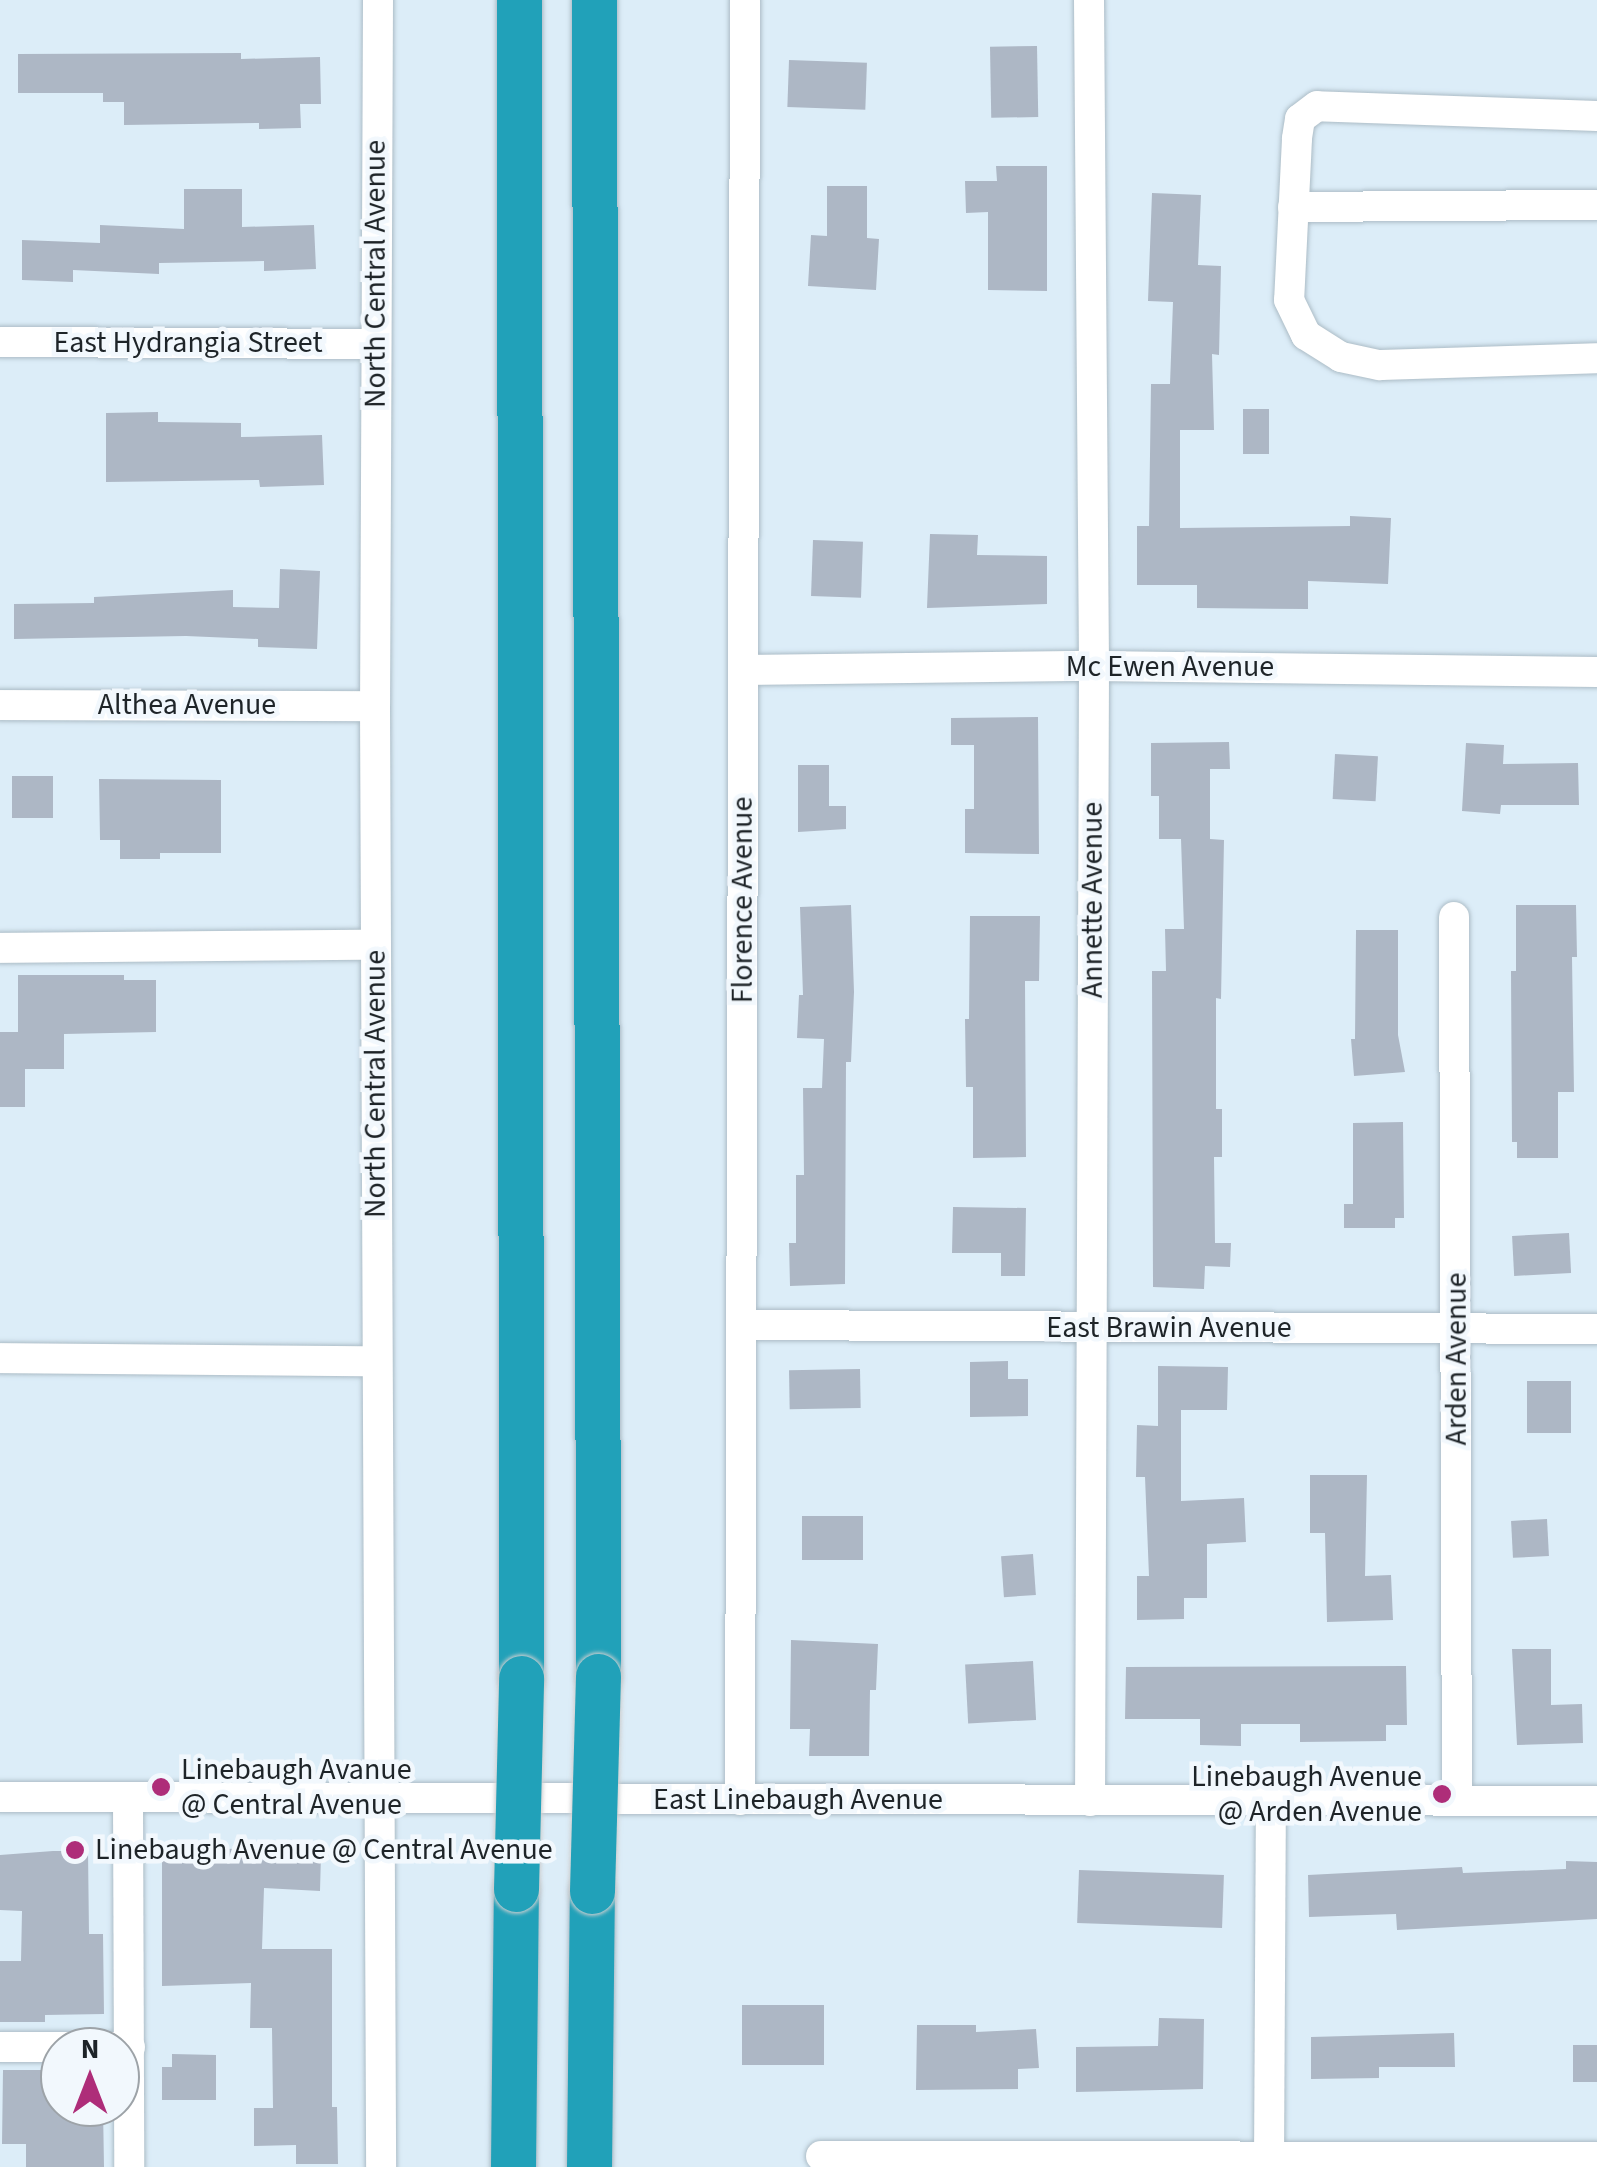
<!DOCTYPE html>
<style>
body{margin:0}
#map{position:relative;width:1597px;height:2167px;overflow:hidden;background:#dcedf8;font-family:"Source Sans 3",sans-serif}
div>[style]{position:absolute}
[style*='--x']{left:calc(var(--x)*1px);top:calc(var(--y)*1px);width:calc(var(--w)*1px);rotate:calc(var(--a)*1deg)}
.building>*{inset:0;background:#adb7c5;transform-origin:0 0}
.roads{filter:drop-shadow(0 0 2px #acbcc6) drop-shadow(0 0 2px #acbcc6)}
.minor>*{height:30px;margin:-15px;padding:0 15px;transform-origin:15px;border-radius:15px;background:#fff}
.highway>*{height:45px;margin:-22.5px;padding:0 22.5px;transform-origin:22.5px;border-radius:22.5px;background:#21a1b9}
.bridges{filter:drop-shadow(0 0 2px #cecfd0) drop-shadow(0 0 2px #cecfd0)}
.highway-bridge>*{height:45px;margin:-22.5px;padding:0 22.5px;transform-origin:22.5px;border-radius:22.5px;background:#21a1b9}
.dots>*{width:28px;height:28px;translate:-50% -50%;box-sizing:border-box;border:5px solid #f2f8fd;border-radius:50%}
span{translate:-50% -50%;white-space:nowrap;text-align:center;line-height:1.15;-webkit-text-stroke:9px #f2f8fd;paint-order:stroke}
.street-label{font-size:30px;color:#1e2428}
.poi-label{font-size:30px;color:#1e2428}
.left{translate:0 -50%;text-align:left}
.right{translate:-100% -50%;text-align:right}
.north{position:absolute;left:40px;top:2027px;width:100px;height:100px;box-sizing:border-box;background:#f2f8fd;border:2px solid #9da3a8;border-radius:50%;rotate:0deg;font-size:28px;font-weight:700;line-height:40px;text-align:center;color:#1e2428}
.north::after{content:'';display:block;margin:auto;width:35px;height:45px;background:#ae2d79;clip-path:polygon(50% 0,100% 100%,50% 72%,0 100%)}
</style>
<div id="map">
<div class="building">
<i style="left:1037px;top:46px;width:71px;height:47px;rotate:89deg"></i>
<i style="clip-path:polygon(241px 53px,241px 59px,320px 57px,321px 104px,300px 104px,301px 128px,259px 129px,259px 123px,124px 125px,124px 102px,103px 102px,103px 93px,18px 93px,18px 54px)"></i>
<i style="left:789px;top:60px;width:78px;height:47px;rotate:2deg"></i>
<i style="clip-path:polygon(996px 166px,1047px 166px,1047px 291px,988px 290px,988px 212px,966px 213px,965px 181px,997px 181px)"></i>
<i style="clip-path:polygon(827px 186px,867px 186px,867px 238px,879px 239px,876px 290px,808px 286px,811px 235px,827px 236px)"></i>
<i style="clip-path:polygon(184px 189px,242px 189px,242px 227px,314px 225px,316px 269px,264px 271px,264px 261px,159px 263px,159px 274px,73px 270px,73px 282px,22px 280px,22px 240px,100px 243px,100px 225px,184px 229px)"></i>
<i style="clip-path:polygon(1152px 193px,1201px 195px,1198px 265px,1221px 266px,1219px 355px,1212px 354px,1214px 430px,1180px 430px,1180px 528px,1350px 526px,1350px 516px,1391px 518px,1388px 584px,1308px 581px,1308px 609px,1197px 608px,1197px 585px,1137px 585px,1137px 526px,1149px 526px,1151px 384px,1170px 384px,1173px 302px,1148px 301px)"></i>
<i style="left:1243px;top:409px;width:26px;height:45px"></i>
<i style="clip-path:polygon(158px 412px,158px 422px,241px 423px,241px 437px,322px 435px,324px 485px,260px 487px,259px 480px,106px 482px,106px 413px)"></i>
<i style="clip-path:polygon(930px 534px,978px 535px,977px 555px,1047px 556px,1047px 604px,927px 608px)"></i>
<i style="left:813px;top:540px;width:50px;height:56px;rotate:2deg"></i>
<i style="clip-path:polygon(280px 569px,320px 571px,317px 649px,258px 647px,258px 639px,186px 636px,14px 639px,14px 604px,94px 603px,94px 597px,233px 590px,233px 607px,279px 608px)"></i>
<i style="clip-path:polygon(1038px 717px,1039px 854px,965px 853px,965px 809px,974px 809px,974px 745px,951px 745px,951px 718px)"></i>
<i style="clip-path:polygon(1229px 742px,1230px 769px,1210px 769px,1210px 839px,1224px 840px,1221px 999px,1216px 998px,1216px 1109px,1222px 1109px,1222px 1157px,1214px 1157px,1215px 1243px,1231px 1243px,1230px 1267px,1205px 1266px,1204px 1289px,1153px 1287px,1152px 971px,1166px 971px,1165px 929px,1184px 929px,1181px 839px,1159px 839px,1159px 796px,1151px 796px,1151px 743px)"></i>
<i style="clip-path:polygon(1466px 743px,1504px 745px,1503px 764px,1578px 763px,1579px 805px,1501px 805px,1500px 814px,1462px 811px)"></i>
<i style="left:1335px;top:754px;width:43px;height:45px;rotate:3deg"></i>
<i style="clip-path:polygon(798px 765px,829px 765px,829px 806px,846px 806px,846px 829px,798px 832px)"></i>
<i style="left:12px;top:776px;width:41px;height:42px"></i>
<i style="clip-path:polygon(99px 779px,221px 780px,221px 853px,160px 853px,160px 859px,120px 859px,120px 840px,100px 840px)"></i>
<i style="clip-path:polygon(851px 905px,854px 992px,851px 1062px,846px 1062px,845px 1284px,790px 1286px,789px 1243px,796px 1243px,796px 1175px,804px 1175px,803px 1088px,822px 1088px,824px 1039px,797px 1038px,799px 995px,803px 995px,800px 907px)"></i>
<i style="clip-path:polygon(1516px 905px,1576px 905px,1577px 957px,1572px 957px,1574px 1092px,1558px 1092px,1558px 1158px,1517px 1158px,1517px 1142px,1512px 1142px,1511px 971px,1516px 971px)"></i>
<i style="clip-path:polygon(970px 916px,1040px 916px,1039px 981px,1025px 981px,1026px 1157px,973px 1158px,973px 1087px,966px 1087px,965px 1019px,969px 1019px)"></i>
<i style="clip-path:polygon(1356px 930px,1398px 930px,1398px 1035px,1405px 1072px,1354px 1076px,1351px 1039px,1355px 1039px)"></i>
<i style="clip-path:polygon(18px 975px,124px 975px,124px 980px,156px 980px,156px 1032px,64px 1034px,64px 1069px,25px 1069px,25px 1107px,0 1107px,0 1032px,18px 1032px)"></i>
<i style="clip-path:polygon(1403px 1122px,1404px 1218px,1395px 1218px,1395px 1228px,1344px 1228px,1344px 1204px,1353px 1204px,1353px 1123px)"></i>
<i style="clip-path:polygon(953px 1207px,1026px 1208px,1025px 1276px,1001px 1276px,1001px 1253px,952px 1253px)"></i>
<i style="left:1569px;top:1233px;width:40px;height:57px;rotate:87deg"></i>
<i style="clip-path:polygon(1008px 1361px,1008px 1379px,1028px 1379px,1028px 1416px,970px 1417px,970px 1362px)"></i>
<i style="clip-path:polygon(1158px 1366px,1228px 1367px,1227px 1410px,1181px 1410px,1181px 1501px,1244px 1498px,1246px 1542px,1207px 1544px,1207px 1598px,1184px 1598px,1184px 1619px,1137px 1620px,1137px 1576px,1149px 1576px,1145px 1477px,1136px 1477px,1137px 1425px,1158px 1426px)"></i>
<i style="left:860px;top:1369px;width:39px;height:71px;rotate:89deg"></i>
<i style="left:1527px;top:1381px;width:44px;height:52px"></i>
<i style="clip-path:polygon(1310px 1475px,1367px 1475px,1365px 1576px,1391px 1575px,1393px 1620px,1327px 1622px,1325px 1533px,1310px 1533px)"></i>
<i style="left:802px;top:1516px;width:61px;height:44px"></i>
<i style="left:1547px;top:1519px;width:37px;height:36px;rotate:87deg"></i>
<i style="left:1033px;top:1554px;width:41px;height:32px;rotate:86deg"></i>
<i style="clip-path:polygon(791px 1640px,878px 1644px,876px 1690px,870px 1690px,869px 1756px,809px 1756px,810px 1729px,790px 1729px)"></i>
<i style="clip-path:polygon(1512px 1649px,1551px 1649px,1551px 1705px,1582px 1704px,1583px 1743px,1517px 1745px)"></i>
<i style="left:1033px;top:1661px;width:59px;height:68px;rotate:87deg"></i>
<i style="clip-path:polygon(1406px 1666px,1407px 1725px,1386px 1725px,1386px 1741px,1300px 1742px,1300px 1724px,1241px 1724px,1241px 1746px,1200px 1745px,1200px 1719px,1125px 1719px,1126px 1667px)"></i>
<i style="clip-path:polygon(162px 1845px,321px 1854px,320px 1891px,264px 1888px,262px 1949px,332px 1949px,332px 2107px,337px 2107px,338px 2164px,296px 2164px,296px 2145px,254px 2146px,254px 2108px,273px 2108px,272px 2028px,250px 2028px,251px 1983px,162px 1986px)"></i>
<i style="clip-path:polygon(53px 1851px,88px 1851px,89px 1934px,103px 1934px,104px 2014px,45px 2015px,45px 2022px,0 2022px,0 1961px,21px 1961px,22px 1911px,0 1910px,0 1855px)"></i>
<i style="clip-path:polygon(1566px 1861px,1597px 1862px,1597px 1919px,1397px 1930px,1396px 1914px,1309px 1917px,1308px 1875px,1462px 1867px,1463px 1873px,1566px 1869px)"></i>
<i style="left:1079px;top:1870px;width:145px;height:53px;rotate:2deg"></i>
<i style="left:742px;top:2005px;width:82px;height:60px"></i>
<i style="clip-path:polygon(1159px 2018px,1204px 2019px,1203px 2089px,1076px 2092px,1076px 2047px,1158px 2046px)"></i>
<i style="clip-path:polygon(917px 2025px,976px 2025px,976px 2032px,1036px 2029px,1039px 2068px,1018px 2069px,1018px 2089px,916px 2090px)"></i>
<i style="clip-path:polygon(1454px 2033px,1455px 2067px,1379px 2067px,1379px 2078px,1311px 2079px,1311px 2037px)"></i>
<i style="left:1597px;top:2045px;width:37px;height:24px;rotate:90deg"></i>
<i style="clip-path:polygon(172px 2054px,216px 2055px,216px 2100px,162px 2100px,162px 2067px,172px 2067px)"></i>
<i style="clip-path:polygon(3px 2070px,60px 2070px,60px 2107px,103px 2107px,104px 2167px,26px 2167px,26px 2144px,2px 2144px)"></i>
</div>
<div class="roads">
<div class="minor">
<i style="--x:378;--y:0;--w:706;--a:90.24"></i>
<i style="--x:375;--y:706;--w:1461;--a:89.76"></i>
<i style="--x:1089;--y:0;--w:666;--a:89.57"></i>
<i style="--x:1094;--y:666;--w:1135;--a:90.2"></i>
<i style="--x:1597;--y:116;--w:280;--a:-178"></i>
<i style="--x:1317;--y:106;--w:21;--a:143"></i>
<i style="--x:1300;--y:119;--w:20;--a:99"></i>
<i style="--x:1297;--y:139;--w:161;--a:92.8"></i>
<i style="--x:1289;--y:300;--w:39;--a:64"></i>
<i style="--x:1306;--y:335;--w:41;--a:32.2"></i>
<i style="--x:1341;--y:357;--w:40;--a:12"></i>
<i style="--x:1380;--y:365;--w:217;--a:-1.8"></i>
<i style="--x:1293;--y:207;--w:304;--a:-0.4"></i>
<i style="--x:0;--y:342;--w:376;--a:0.3"></i>
<i style="--x:743;--y:670;--w:351;--a:-0.7"></i>
<i style="--x:1094;--y:666;--w:503;--a:0.68"></i>
<i style="--x:0;--y:705;--w:375;--a:0.2"></i>
<i style="--x:1454;--y:917;--w:884;--a:89.81"></i>
<i style="--x:0;--y:948;--w:376;--a:-0.5"></i>
<i style="--x:741;--y:1325;--w:856;--a:0.27"></i>
<i style="--x:0;--y:1358;--w:377;--a:0.5"></i>
<i style="--x:0;--y:1797;--w:1597;--a:0.14"></i>
<i style="--x:128;--y:1797;--w:370;--a:89.8"></i>
<i style="--x:740;--y:1800;--w:1800;--a:-89.84"></i>
<i style="--x:0;--y:2047;--w:130;--a:0"></i>
<i style="--x:821;--y:2156;--w:776;--a:0.07"></i>
<i style="--x:1269;--y:2167;--w:365;--a:-89.7"></i>
</div>
<div class="highway">
<i style="--x:519;--y:0;--w:1678;--a:89.93"></i>
<i style="--x:594;--y:0;--w:1676;--a:89.86"></i>
<i style="--x:513;--y:2167;--w:278;--a:-89.4"></i>
<i style="--x:589;--y:2167;--w:276;--a:-89.4"></i>
</div>
</div>
<div class="bridges">
<div class="highway-bridge">
<i style="--x:516;--y:1889;--w:211;--a:-88.6"></i>
<i style="--x:592;--y:1891;--w:215;--a:-88.4"></i>
</div>
</div>
<div class="dots">
<i style="left:161px;top:1787px;background:#ae2d79"></i>
<i style="left:1442px;top:1794px;background:#ae2d79"></i>
<i style="left:75px;top:1850px;background:#ae2d79"></i>
</div>
<div class="street-label">
<span style="left:376px;top:274px;rotate:-90deg">North Central Avenue</span>
<span style="left:188px;top:343px">East Hydrangia Street</span>
<span style="left:1170px;top:667px">Mc Ewen Avenue</span>
<span style="left:187px;top:705px">Althea Avenue</span>
<span style="left:743px;top:900px;rotate:-90deg">Florence Avenue</span>
<span style="left:1093px;top:900px;rotate:-90deg">Annette Avenue</span>
<span style="left:376px;top:1084px;rotate:-90deg">North Central Avenue</span>
<span style="left:1169px;top:1328px">East Brawin Avenue</span>
<span style="left:1457px;top:1359px;rotate:-90deg">Arden Avenue</span>
<span style="left:798px;top:1800px">East Linebaugh Avenue</span>
</div>
<div class="poi-label">
<span class="left" style="left:181px;top:1787px">Linebaugh Avanue<br>@ Central Avenue</span>
<span class="right" style="left:1422px;top:1794px">Linebaugh Avenue<br>@ Arden Avenue</span>
<span class="left" style="left:95px;top:1850px">Linebaugh Avenue @ Central Avenue</span>
</div>
<div class="north">N</div>
</div>
